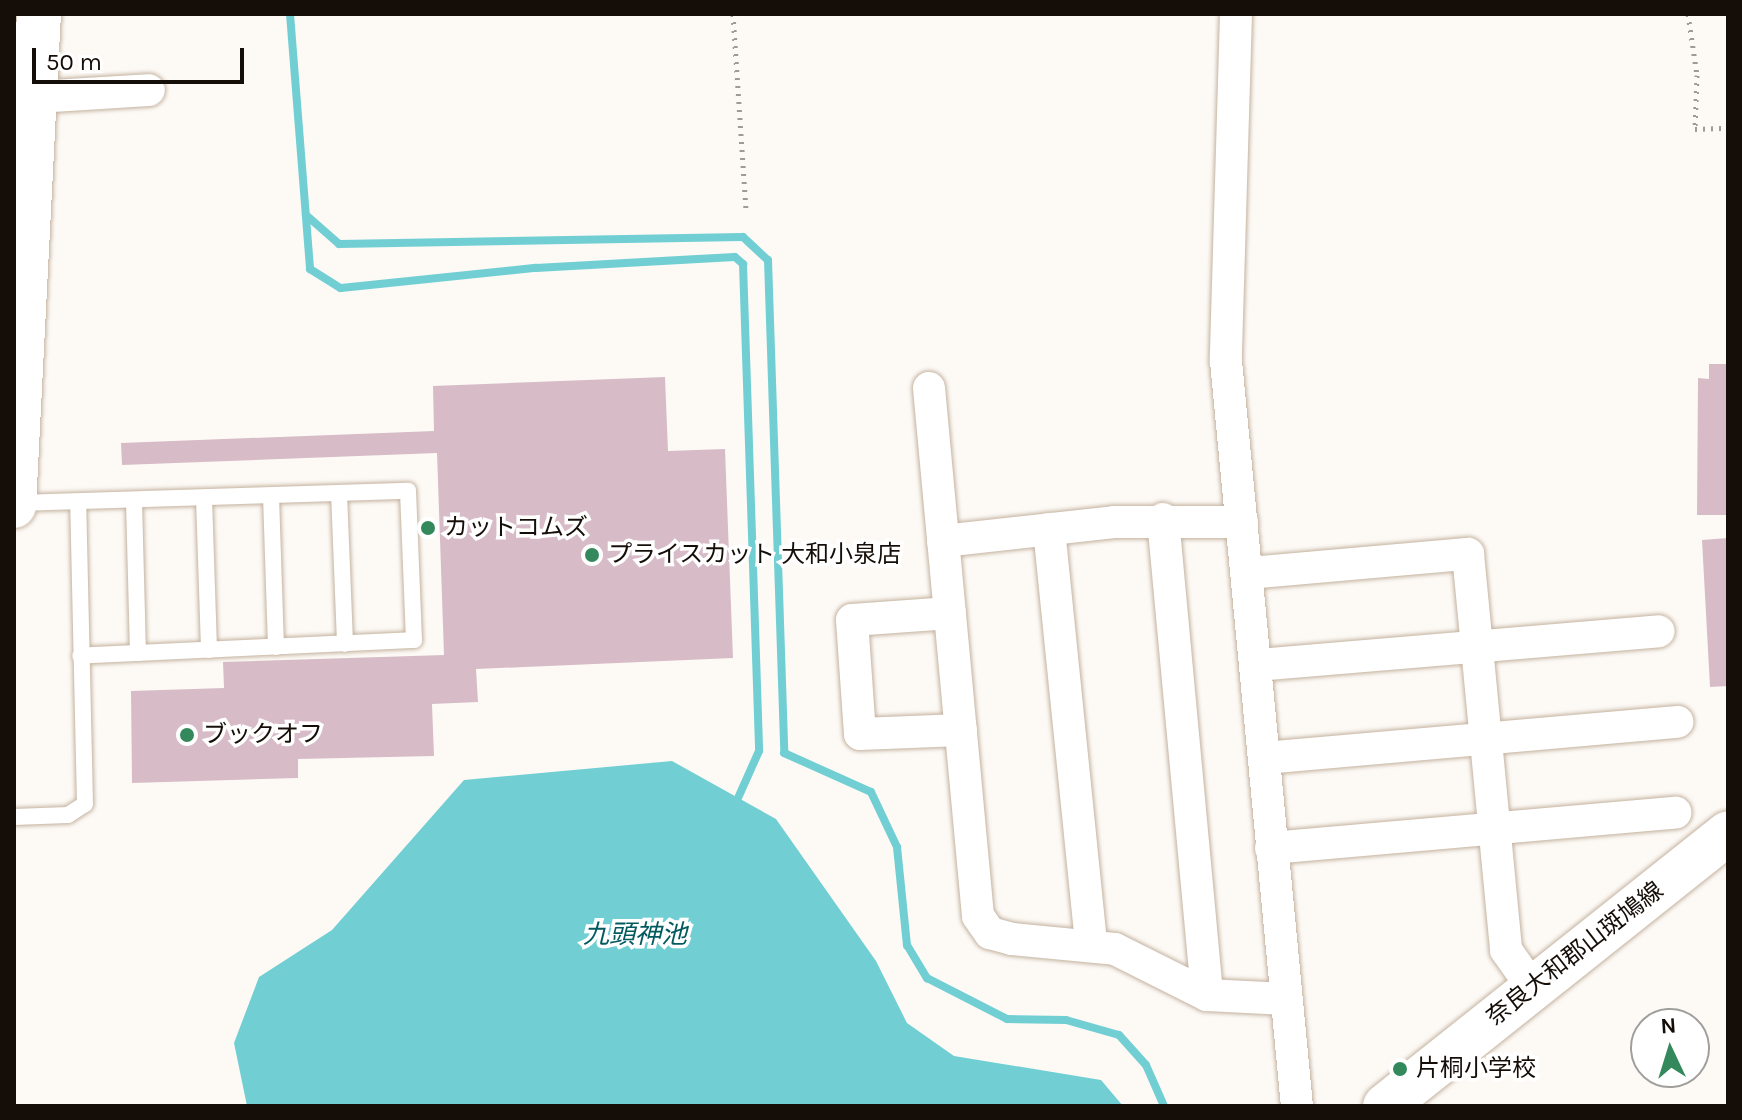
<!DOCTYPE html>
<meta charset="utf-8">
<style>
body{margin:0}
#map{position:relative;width:1742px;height:1120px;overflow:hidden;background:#fdfaf6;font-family:Karla,"Noto Sans JP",sans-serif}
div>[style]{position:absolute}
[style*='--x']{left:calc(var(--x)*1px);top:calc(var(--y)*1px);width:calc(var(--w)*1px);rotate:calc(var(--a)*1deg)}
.water>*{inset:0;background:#71cfd4}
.stream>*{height:8px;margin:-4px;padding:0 4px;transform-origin:4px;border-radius:4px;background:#71cfd4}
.building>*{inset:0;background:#d7bcc7}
.path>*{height:5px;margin-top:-2.5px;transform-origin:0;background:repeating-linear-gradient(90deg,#9e9a95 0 2px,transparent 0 8px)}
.roads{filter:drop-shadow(0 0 2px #c4b29f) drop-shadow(0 0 2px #c4b29f)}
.lane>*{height:16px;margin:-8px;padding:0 8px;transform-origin:8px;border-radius:8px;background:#fff}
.street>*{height:32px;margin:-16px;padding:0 16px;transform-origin:16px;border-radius:16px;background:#fff}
.secondary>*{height:44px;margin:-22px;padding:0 22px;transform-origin:22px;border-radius:22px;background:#fff}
.primary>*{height:44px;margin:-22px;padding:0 22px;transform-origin:22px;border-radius:22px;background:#fff}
.dots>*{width:22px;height:22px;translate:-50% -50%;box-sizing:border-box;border:4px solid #fff;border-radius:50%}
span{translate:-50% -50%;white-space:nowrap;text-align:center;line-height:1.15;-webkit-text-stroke:7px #fff;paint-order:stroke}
.poi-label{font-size:24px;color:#150e08}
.left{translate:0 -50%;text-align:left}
.street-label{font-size:24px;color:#150e08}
.water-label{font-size:26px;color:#035b5f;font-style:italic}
.frame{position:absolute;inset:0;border:16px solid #150e08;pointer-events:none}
.north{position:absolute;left:1630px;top:1008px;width:80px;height:80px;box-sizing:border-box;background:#fff;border:2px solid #a19f9c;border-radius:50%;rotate:356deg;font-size:22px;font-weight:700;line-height:32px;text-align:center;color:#150e08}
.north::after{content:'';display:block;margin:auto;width:28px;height:36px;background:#34895c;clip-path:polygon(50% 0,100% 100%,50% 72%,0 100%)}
.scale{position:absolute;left:32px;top:48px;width:212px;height:36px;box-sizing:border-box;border:4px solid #150e08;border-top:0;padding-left:10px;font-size:24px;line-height:28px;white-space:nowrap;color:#150e08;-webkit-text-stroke:6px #fff;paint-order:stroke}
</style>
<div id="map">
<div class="water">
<i style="clip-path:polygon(672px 761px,776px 819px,876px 961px,907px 1023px,954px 1056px,1101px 1080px,1123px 1106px,247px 1106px,234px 1043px,259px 977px,332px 930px,464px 780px)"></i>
</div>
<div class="stream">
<i style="--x:290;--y:14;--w:256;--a:85.5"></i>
<i style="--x:310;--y:269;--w:36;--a:32"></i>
<i style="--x:341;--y:288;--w:196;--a:-5.9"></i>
<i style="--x:536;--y:268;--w:199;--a:-3.2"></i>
<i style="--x:735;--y:257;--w:11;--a:41"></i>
<i style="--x:743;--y:264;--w:487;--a:88.1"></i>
<i style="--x:759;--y:751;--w:51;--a:114.1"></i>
<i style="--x:306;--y:215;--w:44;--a:41.3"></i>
<i style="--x:339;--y:244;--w:404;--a:-1"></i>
<i style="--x:743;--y:237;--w:34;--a:43"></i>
<i style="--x:768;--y:260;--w:493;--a:88.1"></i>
<i style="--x:784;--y:753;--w:95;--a:24.1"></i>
<i style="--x:871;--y:792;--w:61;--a:64.7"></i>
<i style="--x:897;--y:847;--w:99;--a:84.2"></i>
<i style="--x:907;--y:945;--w:39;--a:59"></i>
<i style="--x:927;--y:978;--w:90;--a:27.1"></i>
<i style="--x:1007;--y:1019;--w:59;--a:1"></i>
<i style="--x:1066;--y:1020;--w:55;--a:15.8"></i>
<i style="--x:1119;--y:1035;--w:40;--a:48"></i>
<i style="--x:1146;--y:1065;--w:45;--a:66.3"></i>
</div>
<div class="building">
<i style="clip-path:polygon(1709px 364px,1728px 364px,1728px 515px,1697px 515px,1698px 378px,1709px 379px)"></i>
<i style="clip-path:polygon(665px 377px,668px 451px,725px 449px,733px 658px,476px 669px,478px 702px,432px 704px,434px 756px,298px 759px,298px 778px,132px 783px,131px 691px,224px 688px,223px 662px,444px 655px,437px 453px,122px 465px,121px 443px,434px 431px,433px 386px)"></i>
<i style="clip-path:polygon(1728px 538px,1728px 686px,1710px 687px,1702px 540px)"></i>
</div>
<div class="path">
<i style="--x:733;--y:14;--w:197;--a:86.2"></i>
<i style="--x:1688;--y:14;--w:62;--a:81.6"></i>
<i style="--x:1697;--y:75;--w:54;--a:92.1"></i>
<i style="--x:1695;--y:129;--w:33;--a:-2"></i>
</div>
<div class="roads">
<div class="lane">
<i style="--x:339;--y:493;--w:151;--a:87.7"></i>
<i style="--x:271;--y:496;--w:151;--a:88.1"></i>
<i style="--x:204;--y:498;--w:152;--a:88.1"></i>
<i style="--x:134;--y:501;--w:152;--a:88.5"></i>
<i style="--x:18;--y:503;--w:390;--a:-1.8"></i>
<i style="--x:408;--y:491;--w:149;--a:87.7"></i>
<i style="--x:414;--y:640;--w:334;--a:177.3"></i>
<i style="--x:14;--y:817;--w:54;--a:-2.1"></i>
<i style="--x:68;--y:815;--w:20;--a:-33"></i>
<i style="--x:85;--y:804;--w:302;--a:-91.3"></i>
</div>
<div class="street">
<i style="--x:1236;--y:14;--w:347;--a:91.7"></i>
<i style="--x:1226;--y:361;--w:748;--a:84.56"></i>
<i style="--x:36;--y:97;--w:113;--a:-3.5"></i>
<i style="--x:929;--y:388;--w:530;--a:84.7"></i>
<i style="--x:978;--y:916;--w:21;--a:55"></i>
<i style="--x:990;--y:933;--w:23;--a:15"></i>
<i style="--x:1012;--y:939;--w:103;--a:5.5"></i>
<i style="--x:1115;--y:949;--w:103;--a:26.6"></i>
<i style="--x:1207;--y:995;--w:79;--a:2.9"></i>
<i style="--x:1163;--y:519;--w:478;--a:84.7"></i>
<i style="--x:1049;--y:529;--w:416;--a:84.2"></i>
<i style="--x:943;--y:541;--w:172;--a:-6.3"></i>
<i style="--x:1114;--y:522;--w:128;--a:0"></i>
<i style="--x:1249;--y:573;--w:220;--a:-5"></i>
<i style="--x:1468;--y:554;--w:398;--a:84.5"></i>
<i style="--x:1506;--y:950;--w:45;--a:54.9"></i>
<i style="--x:950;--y:613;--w:98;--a:175.9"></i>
<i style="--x:852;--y:620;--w:114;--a:86"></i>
<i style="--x:860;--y:734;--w:101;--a:-2.3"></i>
<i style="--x:1257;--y:665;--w:403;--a:-4.8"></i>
<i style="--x:1264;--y:758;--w:415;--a:-5"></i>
<i style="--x:1271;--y:848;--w:406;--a:-5"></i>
</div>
<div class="secondary">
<i style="--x:14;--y:506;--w:493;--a:-87.1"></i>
</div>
<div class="primary">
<i style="--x:1385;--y:1106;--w:438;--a:-38.5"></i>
</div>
</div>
<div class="dots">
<i style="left:428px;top:528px;background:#34895c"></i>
<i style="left:592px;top:555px;background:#34895c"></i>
<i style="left:187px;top:735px;background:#34895c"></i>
<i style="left:1400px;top:1069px;background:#34895c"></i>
</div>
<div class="poi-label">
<span class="left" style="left:444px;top:528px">カットコムズ</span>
<span class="left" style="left:608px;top:555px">プライスカット 大和小泉店</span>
<span class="left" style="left:203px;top:735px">ブックオフ</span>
<span class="left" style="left:1416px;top:1069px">片桐小学校</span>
</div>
<div class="street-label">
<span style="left:1575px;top:954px;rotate:-38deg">奈良大和郡山斑鳩線</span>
</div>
<div class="water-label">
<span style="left:635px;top:935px">九頭神池</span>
</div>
<div class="frame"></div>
<div class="north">N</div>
<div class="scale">50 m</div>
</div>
